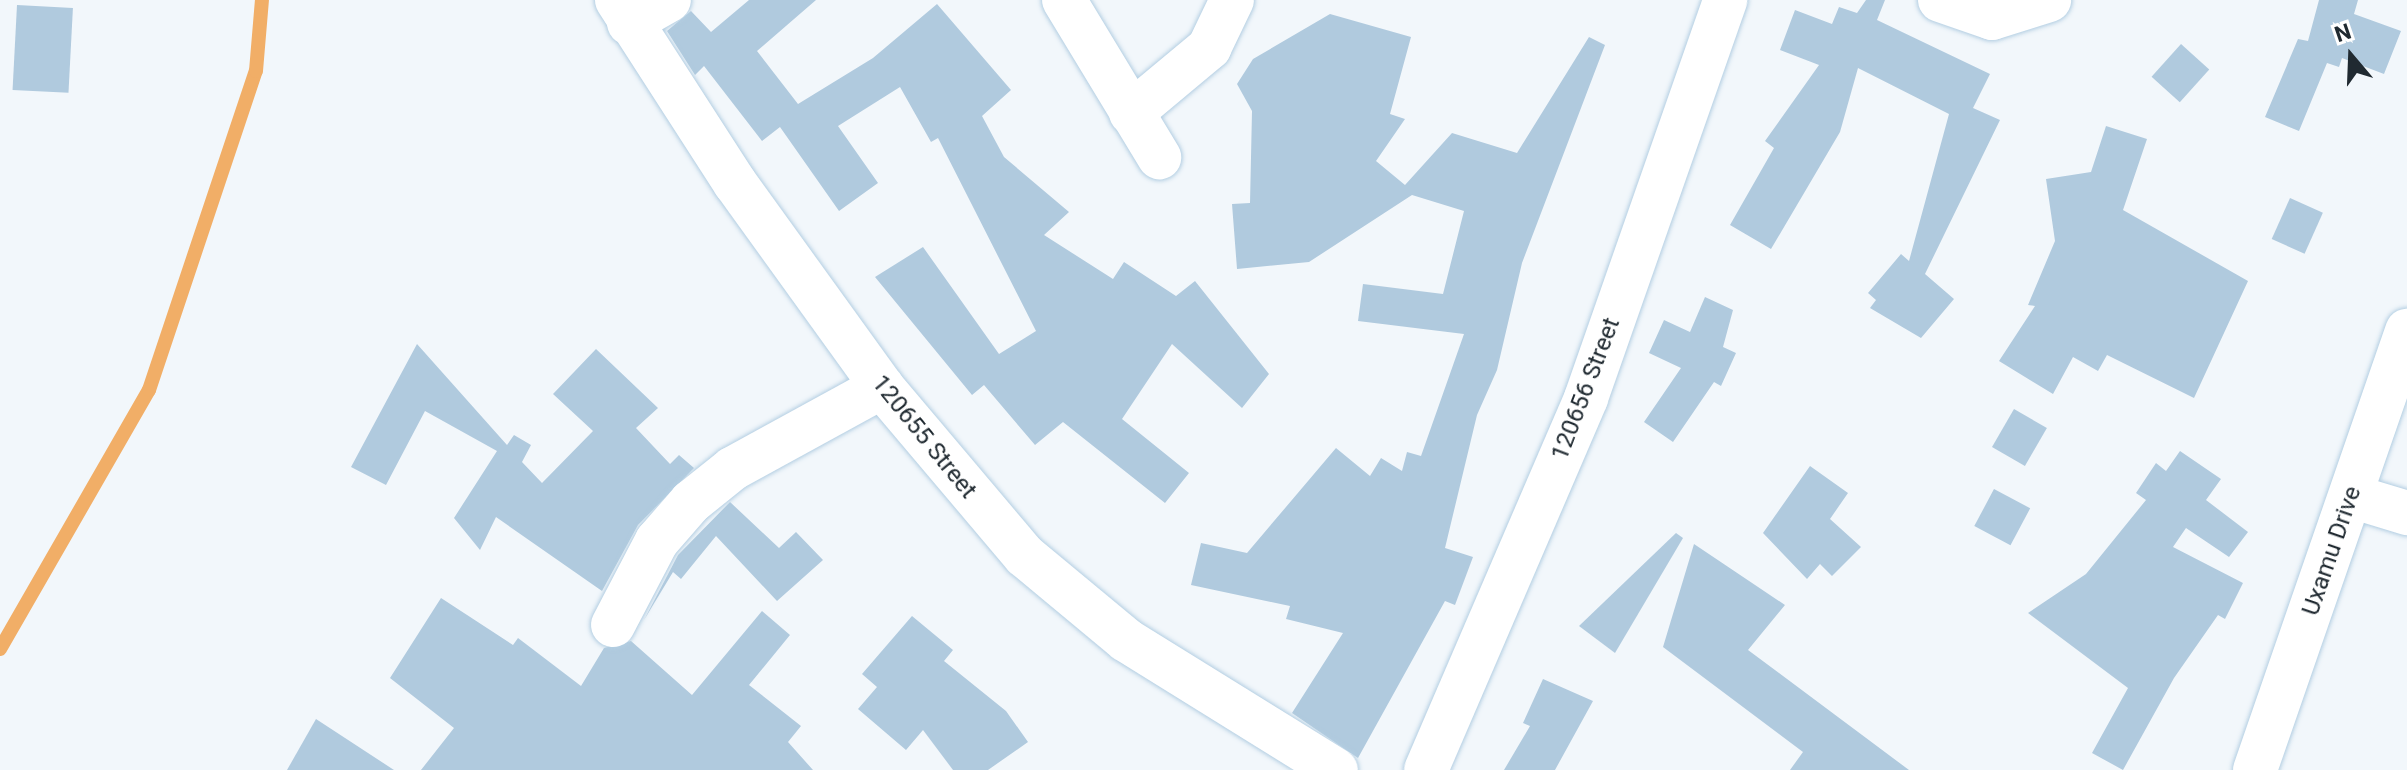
<!DOCTYPE html>
<style>
body{margin:0}
#map{position:relative;width:2407px;height:770px;overflow:hidden;background:#f2f7fb;font-family:Roboto,sans-serif}
div>[style]{position:absolute}
[style*='--x']{left:calc(var(--x)*1px);top:calc(var(--y)*1px);width:calc(var(--w)*1px);rotate:calc(var(--a)*1deg)}
.stream>*{height:14px;margin:-7px;padding:0 7px;transform-origin:7px;border-radius:7px;background:#f1ae67}
.building>*{inset:0;background:#b0cade;transform-origin:0 0}
.roads{filter:drop-shadow(0 0 2px #b3cee2) drop-shadow(0 0 2px #b3cee2)}
.minor>*{height:44px;margin:-22px;padding:0 22px;transform-origin:22px;border-radius:22px;background:#fff}
span{translate:-50% -50%;white-space:nowrap;text-align:center;line-height:1.15;-webkit-text-stroke:6px #fff;paint-order:stroke}
.street-label{font-size:24px;color:#202a31}
.north{position:absolute;left:2311px;top:16px;width:80px;height:80px;-webkit-text-stroke:6px #fff;paint-order:stroke;rotate:341deg;font-size:22px;font-weight:700;line-height:32px;text-align:center;color:#202a31}
.north::after{content:'';display:block;margin:auto;width:28px;height:36px;background:#202a31;clip-path:polygon(50% 0,100% 100%,50% 72%,0 100%)}
</style>
<div id="map">
<div class="stream">
<i style="--x:0;--y:649;--w:299;--a:-60.1"></i>
<i style="--x:149;--y:390;--w:336;--a:-71.5"></i>
<i style="--x:256;--y:71;--w:71;--a:-85.2"></i>
</div>
<div class="building">
<i style="clip-path:polygon(749px 0,816px 0,757px 51px,798px 104px,873px 58px,937px 4px,1011px 90px,982px 116px,1004px 157px,1069px 212px,1044px 235px,1113px 279px,1124px 262px,1176px 296px,1195px 281px,1269px 374px,1242px 408px,1172px 344px,1122px 419px,1189px 473px,1165px 503px,1063px 422px,1035px 445px,984px 385px,972px 395px,875px 277px,923px 247px,999px 354px,1036px 331px,938px 138px,931px 142px,900px 87px,838px 126px,878px 183px,839px 211px,780px 127px,762px 141px,704px 66px,695px 75px,667px 31px,691px 11px,711px 32px)"></i>
<i style="clip-path:polygon(1866px 0,1885px 0,1877px 20px,1990px 74px,1973px 108px,2000px 120px,1925px 274px,1954px 299px,1921px 338px,1870px 308px,1876px 300px,1868px 293px,1901px 254px,1909px 261px,1949px 114px,1858px 68px,1840px 132px,1771px 249px,1730px 225px,1774px 148px,1765px 141px,1819px 65px,1780px 50px,1795px 10px,1832px 24px,1839px 7px,1857px 13px)"></i>
<i style="clip-path:polygon(2319px 0,2358px 0,2354px 14px,2401px 31px,2384px 74px,2342px 58px,2339px 67px,2327px 63px,2299px 131px,2265px 117px,2298px 39px,2308px 41px)"></i>
<i style="left:17px;top:5px;width:56px;height:85px;rotate:3deg"></i>
<i style="clip-path:polygon(1330px 14px,1411px 37px,1390px 114px,1405px 119px,1376px 161px,1405px 185px,1452px 133px,1517px 153px,1589px 37px,1605px 45px,1522px 263px,1497px 370px,1477px 415px,1445px 548px,1473px 557px,1455px 605px,1445px 601px,1358px 758px,1292px 713px,1343px 633px,1286px 619px,1290px 606px,1191px 585px,1201px 543px,1247px 553px,1336px 448px,1370px 476px,1381px 458px,1402px 471px,1407px 452px,1421px 456px,1464px 334px,1358px 321px,1363px 284px,1443px 294px,1464px 211px,1412px 195px,1309px 262px,1237px 269px,1232px 204px,1250px 203px,1252px 111px,1237px 84px,1253px 59px)"></i>
<i style="left:2181px;top:44px;width:38px;height:44px;rotate:42deg"></i>
<i style="clip-path:polygon(2106px 126px,2147px 139px,2123px 210px,2248px 281px,2194px 398px,2107px 355px,2098px 371px,2073px 357px,2053px 394px,1999px 361px,2035px 306px,2028px 305px,2055px 241px,2046px 179px,2091px 172px)"></i>
<i style="left:2290px;top:198px;width:36px;height:45px;rotate:24deg"></i>
<i style="clip-path:polygon(1705px 297px,1733px 310px,1723px 347px,1736px 353px,1721px 386px,1714px 382px,1673px 442px,1644px 422px,1681px 368px,1649px 353px,1664px 320px,1690px 332px)"></i>
<i style="clip-path:polygon(417px 344px,507px 445px,514px 435px,531px 445px,522px 462px,542px 483px,593px 431px,553px 394px,596px 349px,658px 408px,636px 428px,670px 464px,679px 455px,694px 468px,638px 525px,602px 591px,496px 517px,480px 550px,454px 518px,497px 451px,425px 411px,386px 485px,351px 467px)"></i>
<i style="left:2014px;top:409px;width:38px;height:44px;rotate:30deg"></i>
<i style="clip-path:polygon(2180px 451px,2221px 479px,2206px 500px,2248px 532px,2229px 557px,2186px 528px,2173px 547px,2243px 583px,2225px 619px,2218px 615px,2174px 678px,2123px 770px,2092px 753px,2128px 688px,2028px 613px,2086px 574px,2146px 500px,2136px 493px,2156px 463px,2166px 471px)"></i>
<i style="clip-path:polygon(1810px 466px,1848px 493px,1830px 519px,1861px 547px,1832px 576px,1820px 564px,1807px 579px,1763px 533px)"></i>
<i style="left:1994px;top:489px;width:41px;height:42px;rotate:28deg"></i>
<i style="clip-path:polygon(730px 502px,779px 548px,796px 532px,823px 560px,777px 601px,716px 536px,681px 579px,673px 572px,644px 620px,678px 555px)"></i>
<i style="clip-path:polygon(1676px 533px,1683px 538px,1615px 653px,1579px 626px)"></i>
<i style="clip-path:polygon(1694px 544px,1785px 605px,1748px 650px,1909px 770px,1790px 770px,1803px 752px,1663px 647px)"></i>
<i style="clip-path:polygon(441px 598px,513px 645px,518px 638px,581px 686px,604px 648px,631px 641px,692px 695px,762px 611px,790px 635px,749px 685px,801px 726px,788px 742px,813px 770px,421px 770px,454px 728px,390px 678px)"></i>
<i style="clip-path:polygon(912px 616px,953px 650px,944px 661px,1006px 711px,1028px 742px,988px 770px,953px 770px,923px 730px,906px 750px,858px 709px,877px 687px,862px 674px)"></i>
<i style="clip-path:polygon(1543px 679px,1593px 701px,1555px 770px,1504px 770px,1530px 726px,1523px 723px)"></i>
<i style="clip-path:polygon(316px 719px,394px 770px,287px 770px)"></i>
</div>
<div class="roads">
<div class="minor">
<i style="--x:617;--y:0;--w:218;--a:57.2"></i>
<i style="--x:735;--y:183;--w:251;--a:54.2"></i>
<i style="--x:882;--y:387;--w:221;--a:49.8"></i>
<i style="--x:1025;--y:556;--w:131;--a:39.7"></i>
<i style="--x:1126;--y:640;--w:247;--a:31.8"></i>
<i style="--x:1064;--y:0;--w:184;--a:58.8"></i>
<i style="--x:1940;--y:0;--w:55;--a:19.1"></i>
<i style="--x:1992;--y:18;--w:60;--a:-17.5"></i>
<i style="--x:629;--y:23;--w:46;--a:-29.9"></i>
<i style="--x:1131;--y:113;--w:102;--a:-39.8"></i>
<i style="--x:1209;--y:48;--w:53;--a:-64.4"></i>
<i style="--x:2351;--y:496;--w:59;--a:16.9"></i>
<i style="--x:613;--y:625;--w:95;--a:-62.4"></i>
<i style="--x:657;--y:541;--w:52;--a:-48.9"></i>
<i style="--x:691;--y:502;--w:53;--a:-38.8"></i>
<i style="--x:732;--y:469;--w:171;--a:-28.7"></i>
<i style="--x:1426;--y:770;--w:405;--a:-66.7"></i>
<i style="--x:1586;--y:398;--w:422;--a:-70.7"></i>
<i style="--x:2255;--y:770;--w:465;--a:-70.9"></i>
</div>
</div>
<div class="street-label">
<span style="left:1586px;top:389px;rotate:-69deg">120656 Street</span>
<span style="left:924px;top:437px;rotate:51deg">120655 Street</span>
<span style="left:2332px;top:551px;rotate:-71deg">Uxamu Drive</span>
</div>
<div class="north">N</div>
</div>
